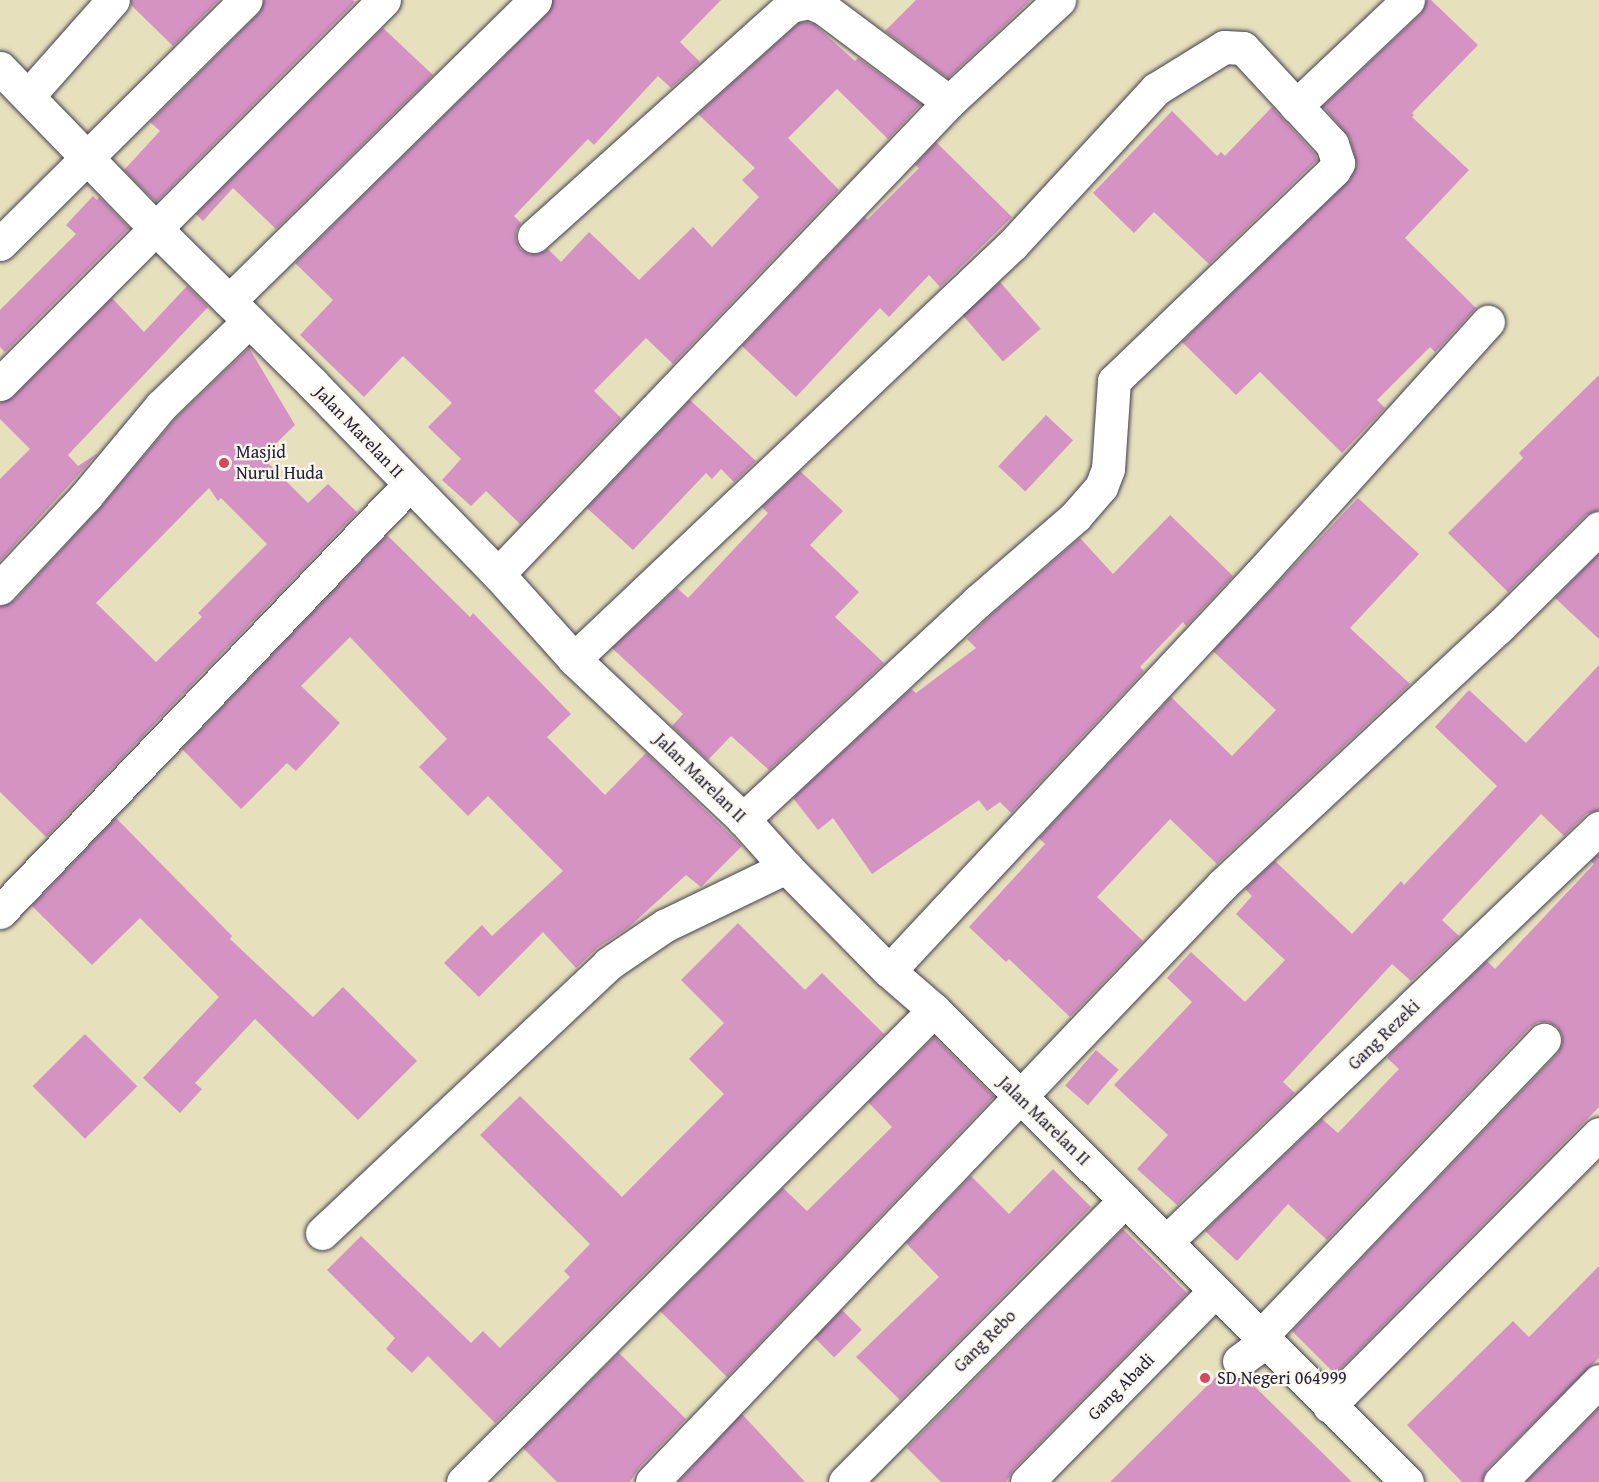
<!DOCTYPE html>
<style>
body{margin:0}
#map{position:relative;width:1599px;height:1482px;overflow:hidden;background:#e7e0bd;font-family:"Gentium Book Plus",serif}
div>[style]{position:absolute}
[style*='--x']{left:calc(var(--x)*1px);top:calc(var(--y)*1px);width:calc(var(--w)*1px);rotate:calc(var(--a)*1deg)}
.building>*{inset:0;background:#d593c3;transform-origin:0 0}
.roads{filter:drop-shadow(0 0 2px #403e4e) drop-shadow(0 0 2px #403e4e)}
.minor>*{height:33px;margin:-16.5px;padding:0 16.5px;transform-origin:16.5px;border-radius:16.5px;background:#fff}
.dots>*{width:16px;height:16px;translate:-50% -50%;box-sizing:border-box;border:3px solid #fbf7ec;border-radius:50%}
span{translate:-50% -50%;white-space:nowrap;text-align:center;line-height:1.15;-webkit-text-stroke:4.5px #fbf7ec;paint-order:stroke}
.street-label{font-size:18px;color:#22223b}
.poi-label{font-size:18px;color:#22223b}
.left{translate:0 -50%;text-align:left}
</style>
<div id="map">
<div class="building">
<i style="clip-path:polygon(131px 0,219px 0,173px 46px,131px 5px)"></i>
<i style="clip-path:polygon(264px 0,353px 0,355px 2px,156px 202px,124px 170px,160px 131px,150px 122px,259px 13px)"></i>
<i style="clip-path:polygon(553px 0,721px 0,680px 42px,700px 62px,671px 88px,658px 76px,594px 145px,588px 139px,514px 216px,521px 223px,516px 231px,516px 240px,520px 249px,529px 254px,538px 254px,548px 249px,561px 262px,589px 232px,639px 280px,693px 227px,712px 247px,759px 197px,742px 180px,755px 168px,698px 114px,799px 23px,807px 22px,814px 24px,855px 61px,858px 58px,921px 104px,888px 139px,837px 89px,788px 138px,839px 190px,673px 364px,646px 338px,594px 391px,621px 418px,520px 524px,486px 491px,471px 506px,442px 480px,461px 459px,428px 427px,452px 403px,403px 356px,364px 397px,300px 335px,333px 300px,295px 263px,548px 13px)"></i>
<i style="clip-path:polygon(916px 0,1031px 0,948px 78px,885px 31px)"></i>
<i style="clip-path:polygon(1426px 0,1431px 0,1478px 45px,1412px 113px,1414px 115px,1412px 117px,1469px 170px,1405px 238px,1476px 308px,1435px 352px,1430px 347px,1377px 400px,1385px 408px,1342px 453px,1260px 372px,1236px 395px,1182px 342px,1350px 180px,1357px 165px,1350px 138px,1323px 106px,1421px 14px)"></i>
<i style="clip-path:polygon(383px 28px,433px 75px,276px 229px,233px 188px,203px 221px,196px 214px)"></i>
<i style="clip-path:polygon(1272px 107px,1315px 154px,1317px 160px,1209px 264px,1154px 212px,1134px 233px,1093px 193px,1172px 111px,1217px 156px,1221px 152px,1225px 156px)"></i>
<i style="clip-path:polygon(936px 142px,1012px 217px,940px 287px,929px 275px,889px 317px,880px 308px,796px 397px,742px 346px,865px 217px,867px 220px,919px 168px,915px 165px)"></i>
<i style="clip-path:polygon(93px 196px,97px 200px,99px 197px,129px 228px,5px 352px,0 347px,0 310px,76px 234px,66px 225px)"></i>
<i style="left:1000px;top:282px;width:62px;height:50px;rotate:49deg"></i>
<i style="clip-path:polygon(187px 286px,208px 307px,68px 455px,78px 466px,98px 453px,0 561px,0 479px,30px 449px,0 419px,0 403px,13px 397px,112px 298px,144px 332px)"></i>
<i style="clip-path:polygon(evenodd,249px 348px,295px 425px,262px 457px,308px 503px,328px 484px,357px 512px,46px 837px,0 792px,0 606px,14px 601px,100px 508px,175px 419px,249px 348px,209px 488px,218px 501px,221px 498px,267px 544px,198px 613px,202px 617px,156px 662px,96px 603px,209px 488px)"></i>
<i style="clip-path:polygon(1599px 375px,1599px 510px,1586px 515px,1508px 592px,1448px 533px,1523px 458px,1519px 453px)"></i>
<i style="clip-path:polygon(690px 400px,756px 461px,734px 482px,721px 469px,712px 479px,706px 473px,633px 550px,587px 508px)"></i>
<i style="left:1046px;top:415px;width:37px;height:70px;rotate:43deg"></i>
<i style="clip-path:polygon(800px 471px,843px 511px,810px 545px,859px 592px,835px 617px,884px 663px,769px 770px,731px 736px,708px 760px,672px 726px,683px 714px,612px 648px,677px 588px,688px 598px,768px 513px,762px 507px)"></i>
<i style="clip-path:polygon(1358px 498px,1419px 554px,1350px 628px,1410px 684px,1217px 864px,1170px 819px,1097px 897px,1143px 941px,1070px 1017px,1009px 959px,1006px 962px,969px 927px,1045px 844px,1039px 838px,1171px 697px,1232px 756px,1276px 710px,1213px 651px)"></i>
<i style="clip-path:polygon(1170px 515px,1233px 576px,1186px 626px,1183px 622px,1140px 667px,1144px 671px,1011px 813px,1000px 802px,987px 811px,979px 800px,872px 874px,833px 818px,818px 830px,793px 798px,911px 689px,916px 693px,976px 648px,967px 639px,991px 615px,1080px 538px,1113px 574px)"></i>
<i style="clip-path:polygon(387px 535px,470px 617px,473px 613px,571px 714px,547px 737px,605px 795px,646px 753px,742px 846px,701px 887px,686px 875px,629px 927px,597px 948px,576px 968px,543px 932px,479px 997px,444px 963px,482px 925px,492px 936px,563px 871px,488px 796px,468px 816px,419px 767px,447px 739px,350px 637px,301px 686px,340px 723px,296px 771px,287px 763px,241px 809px,182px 749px)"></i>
<i style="clip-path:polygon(1599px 554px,1599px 639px,1555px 598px)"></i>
<i style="clip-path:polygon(1599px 665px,1599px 810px,1586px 814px,1564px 836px,1541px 814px,1442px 920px,1459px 936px,1411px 981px,1392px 964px,1283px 1082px,1295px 1093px,1177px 1205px,1137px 1169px,1168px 1135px,1114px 1085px,1192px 1002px,1167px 978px,1191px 952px,1245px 1002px,1285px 960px,1236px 914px,1252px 896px,1245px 889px,1275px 861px,1352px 934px,1401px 881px,1404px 885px,1497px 786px,1435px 727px,1469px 690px,1526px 743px)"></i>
<i style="clip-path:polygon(116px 818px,232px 936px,230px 939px,313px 1017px,343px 987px,417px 1061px,358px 1120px,255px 1019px,195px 1083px,202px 1089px,180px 1113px,143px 1078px,219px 997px,140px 918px,92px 965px,32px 906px)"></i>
<i style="clip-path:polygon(1599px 854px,1599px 1107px,1335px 1374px,1292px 1331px,1558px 1053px,1562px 1044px,1562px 1035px,1557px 1027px,1548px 1022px,1538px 1022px,1530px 1027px,1327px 1240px,1288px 1204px,1237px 1261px,1205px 1231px,1322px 1119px,1338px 1133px,1399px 1069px,1387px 1058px,1392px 1052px,1487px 961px,1495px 969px,1594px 864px,1591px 861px)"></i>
<i style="clip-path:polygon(738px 923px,805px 990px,822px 973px,884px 1034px,495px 1423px,428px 1356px,412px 1373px,386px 1349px,395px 1338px,327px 1270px,361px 1236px,471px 1343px,483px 1331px,500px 1348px,570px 1277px,564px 1271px,590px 1244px,480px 1135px,520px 1096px,622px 1197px,724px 1094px,689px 1059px,724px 1023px,681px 980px)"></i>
<i style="left:85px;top:1034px;width:74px;height:74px;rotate:45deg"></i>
<i style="clip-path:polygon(934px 1037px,994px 1097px,727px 1377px,660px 1311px,783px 1188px,807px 1211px,892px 1127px,868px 1102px)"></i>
<i style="left:1096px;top:1050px;width:30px;height:47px;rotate:41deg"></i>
<i style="clip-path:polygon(1053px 1169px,1091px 1207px,900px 1400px,856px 1357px,939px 1277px,906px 1243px,971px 1176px,1009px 1214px)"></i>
<i style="clip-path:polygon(1123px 1229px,1187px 1293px,1014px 1469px,1006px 1482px,941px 1482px,907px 1448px)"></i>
<i style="clip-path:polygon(1599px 1266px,1599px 1358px,1487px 1469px,1482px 1482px,1462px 1482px,1407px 1425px,1513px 1321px,1529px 1337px)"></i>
<i style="left:842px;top:1310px;width:28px;height:39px;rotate:45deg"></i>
<i style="clip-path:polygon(619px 1353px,686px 1419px,638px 1469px,630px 1482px,557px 1482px,523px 1448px)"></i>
<i style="clip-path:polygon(1223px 1370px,1232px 1378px,1246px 1378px,1352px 1482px,1110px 1482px)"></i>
<i style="clip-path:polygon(1599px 1408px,1599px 1482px,1526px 1482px)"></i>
<i style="clip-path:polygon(742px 1414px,805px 1482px,678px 1482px)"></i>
</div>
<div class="roads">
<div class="minor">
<i style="--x:0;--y:68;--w:223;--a:45.9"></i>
<i style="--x:155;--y:228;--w:221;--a:44.6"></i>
<i style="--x:312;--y:383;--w:267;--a:45.8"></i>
<i style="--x:498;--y:574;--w:114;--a:48.2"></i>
<i style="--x:574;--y:659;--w:233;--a:43.4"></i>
<i style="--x:743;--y:819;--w:64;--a:48.1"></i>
<i style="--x:786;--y:867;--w:146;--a:45.3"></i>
<i style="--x:889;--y:971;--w:60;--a:40.9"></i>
<i style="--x:934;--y:1010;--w:668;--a:44.94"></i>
<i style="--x:28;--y:96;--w:128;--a:-48.5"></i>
<i style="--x:1296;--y:106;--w:154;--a:-43.4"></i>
<i style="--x:534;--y:236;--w:344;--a:-41.9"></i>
<i style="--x:790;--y:6;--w:19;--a:-12"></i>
<i style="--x:809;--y:2;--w:15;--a:23"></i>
<i style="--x:823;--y:8;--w:157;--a:36.7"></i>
<i style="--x:0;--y:244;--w:346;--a:-44.8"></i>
<i style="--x:229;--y:301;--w:429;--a:-44.5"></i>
<i style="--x:0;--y:384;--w:543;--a:-45"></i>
<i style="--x:498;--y:574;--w:653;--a:-46.3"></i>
<i style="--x:949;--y:102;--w:150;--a:-42.8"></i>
<i style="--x:0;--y:588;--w:126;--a:-46.9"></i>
<i style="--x:86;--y:496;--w:117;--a:-50.2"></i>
<i style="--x:161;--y:406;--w:121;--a:-44"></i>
<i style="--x:574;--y:659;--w:604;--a:-43.39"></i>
<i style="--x:1013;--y:244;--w:211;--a:-47.3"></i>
<i style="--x:1156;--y:89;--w:80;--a:-31.7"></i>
<i style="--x:1224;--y:47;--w:19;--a:3"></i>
<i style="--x:1243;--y:48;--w:131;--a:47.2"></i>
<i style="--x:1332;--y:144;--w:20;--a:72"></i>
<i style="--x:1338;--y:163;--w:8;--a:120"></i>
<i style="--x:1334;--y:170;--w:305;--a:136.2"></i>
<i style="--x:1114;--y:381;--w:88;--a:93.9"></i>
<i style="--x:1108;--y:469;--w:19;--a:111"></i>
<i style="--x:1101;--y:487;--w:38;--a:131"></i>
<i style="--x:1076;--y:516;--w:130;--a:139.1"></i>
<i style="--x:978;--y:601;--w:321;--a:137.1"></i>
<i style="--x:0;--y:912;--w:591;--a:-46.23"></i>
<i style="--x:889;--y:971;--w:543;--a:-46.94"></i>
<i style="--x:1260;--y:574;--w:340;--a:-47.9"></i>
<i style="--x:322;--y:1233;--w:393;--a:-43.2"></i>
<i style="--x:608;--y:964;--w:68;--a:-34.2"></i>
<i style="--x:664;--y:926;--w:136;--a:-25.8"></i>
<i style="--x:1167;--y:1241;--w:598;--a:-43.71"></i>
<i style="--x:1260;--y:1337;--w:411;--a:-46.3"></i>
<i style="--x:1239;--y:1361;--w:32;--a:-36"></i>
<i style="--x:1329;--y:1406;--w:383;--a:-45.2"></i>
<i style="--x:463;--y:1482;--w:667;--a:-45.06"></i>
<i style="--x:652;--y:1482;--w:827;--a:-46.32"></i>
<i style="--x:1223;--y:884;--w:376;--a:-43"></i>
<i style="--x:1498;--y:628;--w:142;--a:-44.7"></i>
<i style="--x:845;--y:1482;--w:397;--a:-45.2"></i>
<i style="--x:1027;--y:1482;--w:268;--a:-45.5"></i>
<i style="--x:1500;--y:1482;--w:141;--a:-45.6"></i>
</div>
</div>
<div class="dots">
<i style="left:224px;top:463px;background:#d1495b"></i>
<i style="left:1205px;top:1378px;background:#d1495b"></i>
</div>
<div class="street-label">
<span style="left:359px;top:432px;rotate:46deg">Jalan Marelan II</span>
<span style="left:700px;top:778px;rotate:44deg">Jalan Marelan II</span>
<span style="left:1384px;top:1035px;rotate:-44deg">Gang Rezeki</span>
<span style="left:1044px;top:1121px;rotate:44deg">Jalan Marelan II</span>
<span style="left:985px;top:1341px;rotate:-45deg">Gang Rebo</span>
<span style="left:1121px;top:1387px;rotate:-45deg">Gang Abadi</span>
</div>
<div class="poi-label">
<span class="left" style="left:236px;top:463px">Masjid<br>Nurul Huda</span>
<span class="left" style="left:1217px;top:1378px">SD Negeri 064999</span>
</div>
</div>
